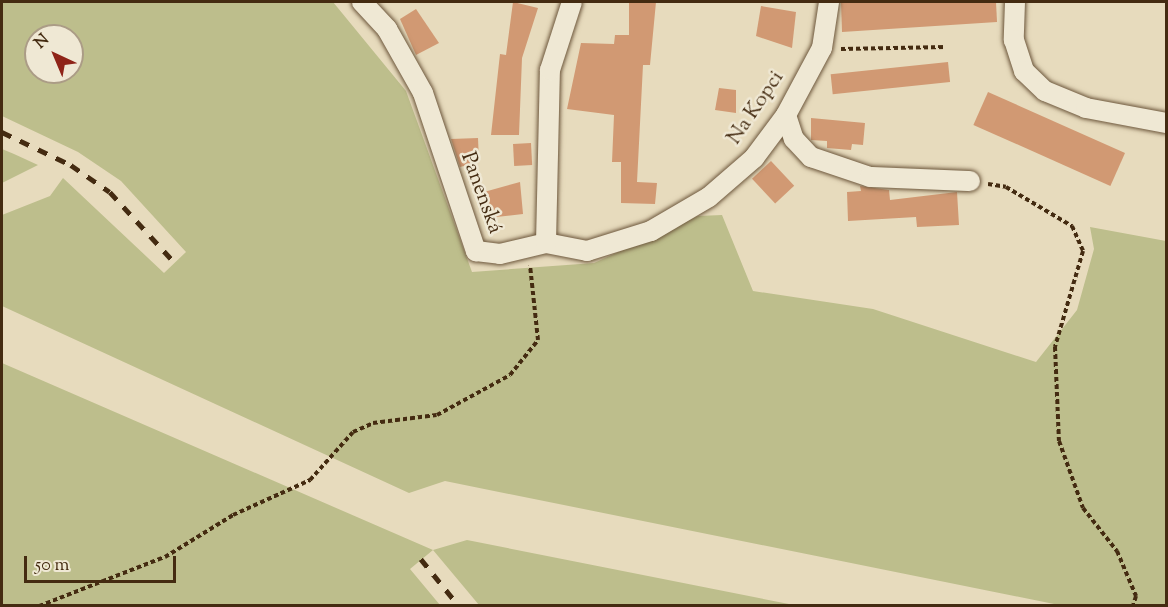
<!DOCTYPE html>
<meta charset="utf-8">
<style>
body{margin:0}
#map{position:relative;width:1168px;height:607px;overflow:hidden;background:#e7dbbd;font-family:"Sorts Mill Goudy",serif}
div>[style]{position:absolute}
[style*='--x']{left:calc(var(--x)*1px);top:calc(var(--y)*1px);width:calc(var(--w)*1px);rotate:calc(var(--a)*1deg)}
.green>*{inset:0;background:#bdbe8c}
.building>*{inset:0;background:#d19973;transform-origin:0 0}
.path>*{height:4px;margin-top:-2px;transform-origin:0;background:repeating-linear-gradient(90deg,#442b11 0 4.5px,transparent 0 7.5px)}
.roads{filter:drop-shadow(0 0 2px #6d573c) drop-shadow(0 0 2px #6d573c)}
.minor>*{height:20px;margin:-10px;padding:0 10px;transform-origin:10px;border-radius:10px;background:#efe8d4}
.rail>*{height:4.5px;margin-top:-2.25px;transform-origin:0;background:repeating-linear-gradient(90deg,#442b11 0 10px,transparent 0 20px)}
span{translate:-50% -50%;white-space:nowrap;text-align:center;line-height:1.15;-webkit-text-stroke:5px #efe8d4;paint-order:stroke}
.street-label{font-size:21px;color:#442b11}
.frame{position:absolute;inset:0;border:3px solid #442b11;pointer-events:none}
.north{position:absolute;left:24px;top:24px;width:60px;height:60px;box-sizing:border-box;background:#efe8d4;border:2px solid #ab9c86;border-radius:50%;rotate:316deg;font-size:16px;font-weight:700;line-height:24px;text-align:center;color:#442b11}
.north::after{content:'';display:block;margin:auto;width:21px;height:27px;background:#8f2418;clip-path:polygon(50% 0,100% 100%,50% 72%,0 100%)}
.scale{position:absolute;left:24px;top:556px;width:152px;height:27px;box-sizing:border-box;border:3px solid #442b11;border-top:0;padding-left:8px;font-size:18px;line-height:21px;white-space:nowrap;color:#442b11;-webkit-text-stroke:4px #efe8d4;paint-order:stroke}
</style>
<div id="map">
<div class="green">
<i style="clip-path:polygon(evenodd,2px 2px,333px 2px,406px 91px,472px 272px,594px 263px,698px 216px,722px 215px,753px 291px,873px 309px,1036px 362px,1077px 310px,1094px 249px,1090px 227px,1166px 241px,1166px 605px,1059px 605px,445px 481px,409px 493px,2px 306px,2px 215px,50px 196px,63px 178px,164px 273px,186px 252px,121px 181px,78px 152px,2px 116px,2px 2px,36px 36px,72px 36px,72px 72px,36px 72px,36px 36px)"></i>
<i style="clip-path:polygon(2px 149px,14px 154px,38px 165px,2px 183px)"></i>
<i style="clip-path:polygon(2px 363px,433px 550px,467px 540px,794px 605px,479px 605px,433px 550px,410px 569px,440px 605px,2px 605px)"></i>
</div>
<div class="building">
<i style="clip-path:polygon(513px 2px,538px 8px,522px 58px,519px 135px,491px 135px,500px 54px,506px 55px)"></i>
<i style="clip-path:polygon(629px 2px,656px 2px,650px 65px,643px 65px,637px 182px,657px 183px,655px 204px,621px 203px,621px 162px,612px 162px,614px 115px,567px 109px,581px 43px,614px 44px,615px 35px,629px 35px)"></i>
<i style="clip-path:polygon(841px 2px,996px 2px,997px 22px,842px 32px)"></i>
<i style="clip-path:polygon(761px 6px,796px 12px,792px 48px,756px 36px)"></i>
<i style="clip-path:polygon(416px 9px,439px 43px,416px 55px,400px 19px)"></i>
<i style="left:948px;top:62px;width:20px;height:118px;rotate:84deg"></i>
<i style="clip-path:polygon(719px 88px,736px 90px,736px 113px,715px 110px)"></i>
<i style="left:988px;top:92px;width:150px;height:36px;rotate:24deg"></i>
<i style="clip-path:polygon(811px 118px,865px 123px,863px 145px,852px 144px,851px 150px,827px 148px,827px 141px,811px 140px)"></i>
<i style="clip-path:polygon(478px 138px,479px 162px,460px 167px,451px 139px)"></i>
<i style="left:531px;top:143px;width:22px;height:18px;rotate:87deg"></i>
<i style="left:771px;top:161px;width:34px;height:26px;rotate:47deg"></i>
<i style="clip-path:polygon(520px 182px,523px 214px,487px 218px,484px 192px)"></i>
<i style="clip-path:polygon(860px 186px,889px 190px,890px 200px,957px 192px,959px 225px,917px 227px,916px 217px,848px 221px,847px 192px,861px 191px)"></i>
</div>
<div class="path">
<i style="--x:841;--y:49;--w:105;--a:-1.1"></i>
<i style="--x:988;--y:184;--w:18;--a:9"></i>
<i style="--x:1006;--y:187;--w:77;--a:30.6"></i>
<i style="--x:1072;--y:226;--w:27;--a:66"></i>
<i style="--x:1083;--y:251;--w:100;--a:106.3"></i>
<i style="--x:1055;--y:347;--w:94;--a:87.6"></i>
<i style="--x:1059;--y:441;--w:71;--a:70.3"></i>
<i style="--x:1083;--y:508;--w:55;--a:51.7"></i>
<i style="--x:1117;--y:551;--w:49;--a:67.1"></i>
<i style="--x:1136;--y:596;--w:10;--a:107"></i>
<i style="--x:39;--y:606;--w:135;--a:-21.3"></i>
<i style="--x:165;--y:557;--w:80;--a:-31.7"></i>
<i style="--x:233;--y:515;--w:85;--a:-24.4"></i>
<i style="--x:310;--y:480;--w:64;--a:-48.1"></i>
<i style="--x:353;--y:432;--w:22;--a:-24"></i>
<i style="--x:373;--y:423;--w:64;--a:-7.1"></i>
<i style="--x:437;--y:415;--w:83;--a:-28.7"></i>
<i style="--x:510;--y:375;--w:45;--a:-51.3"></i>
<i style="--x:538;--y:340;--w:75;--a:-96.1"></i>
</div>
<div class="roads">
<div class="minor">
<i style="--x:362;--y:2;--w:37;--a:47"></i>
<i style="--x:387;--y:29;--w:73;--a:60.6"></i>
<i style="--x:423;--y:93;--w:167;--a:71.5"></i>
<i style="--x:476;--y:251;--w:24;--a:7"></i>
<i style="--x:500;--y:254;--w:47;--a:-13.4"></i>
<i style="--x:546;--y:243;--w:42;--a:11"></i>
<i style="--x:587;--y:251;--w:67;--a:-17.4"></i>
<i style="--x:651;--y:231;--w:67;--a:-30.4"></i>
<i style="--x:709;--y:197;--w:60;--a:-40.9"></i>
<i style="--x:754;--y:158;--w:54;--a:-53.3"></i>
<i style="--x:786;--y:115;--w:76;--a:-61.8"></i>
<i style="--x:822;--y:48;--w:47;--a:-81.3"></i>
<i style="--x:1015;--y:2;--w:38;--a:92"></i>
<i style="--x:1014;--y:40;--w:33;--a:72"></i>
<i style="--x:1024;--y:71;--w:29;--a:44"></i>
<i style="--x:1045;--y:91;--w:44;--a:22.5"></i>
<i style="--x:1086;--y:108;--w:81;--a:10.6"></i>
<i style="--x:786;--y:115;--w:25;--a:72"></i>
<i style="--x:794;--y:139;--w:25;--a:47"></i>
<i style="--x:811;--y:157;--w:62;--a:18.7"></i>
<i style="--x:870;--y:177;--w:100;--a:2.3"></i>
<i style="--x:546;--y:243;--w:173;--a:-88.7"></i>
<i style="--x:550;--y:70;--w:71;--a:-72.1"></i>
</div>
</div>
<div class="rail">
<i style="--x:2;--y:132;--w:76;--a:25.6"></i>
<i style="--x:71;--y:165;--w:47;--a:34.7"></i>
<i style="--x:110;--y:192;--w:96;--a:47.5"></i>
<i style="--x:421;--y:559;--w:60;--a:51"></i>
</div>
<div class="street-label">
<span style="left:756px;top:108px;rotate:-56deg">Na Kopci</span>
<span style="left:481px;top:193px;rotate:70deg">Panenská</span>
</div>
<div class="frame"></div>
<div class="north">N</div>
<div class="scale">50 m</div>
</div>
